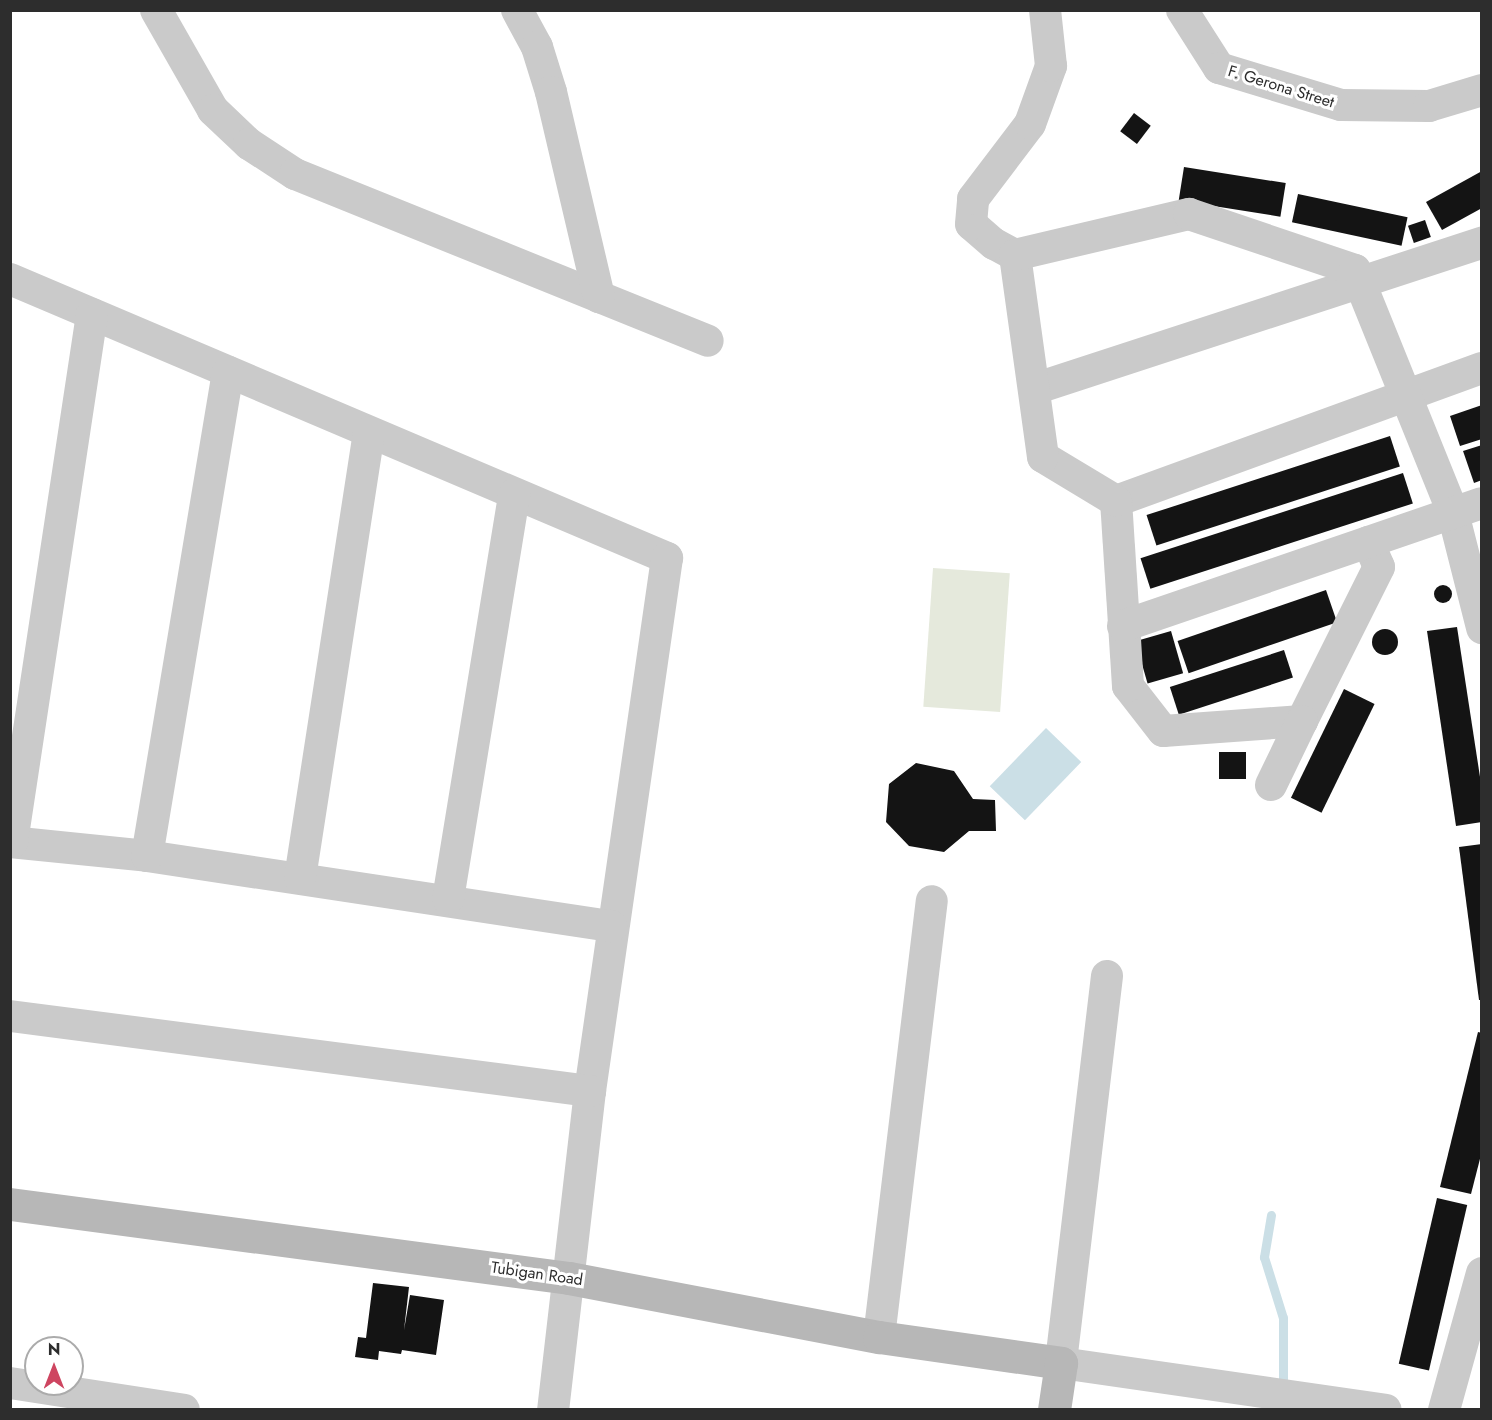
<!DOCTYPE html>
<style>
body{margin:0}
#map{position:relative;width:1492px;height:1420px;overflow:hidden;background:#fff;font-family:Jost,sans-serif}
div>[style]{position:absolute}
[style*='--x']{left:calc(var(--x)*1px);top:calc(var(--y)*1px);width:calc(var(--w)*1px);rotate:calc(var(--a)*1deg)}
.green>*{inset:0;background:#e5e9dc;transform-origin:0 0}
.water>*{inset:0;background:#cbdfe6;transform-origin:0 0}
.stream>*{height:9px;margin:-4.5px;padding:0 4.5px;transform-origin:4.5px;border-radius:4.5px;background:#cbdfe6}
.building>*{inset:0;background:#141414;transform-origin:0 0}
.round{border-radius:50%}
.street>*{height:32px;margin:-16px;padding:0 16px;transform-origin:16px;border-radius:16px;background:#cacaca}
.secondary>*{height:33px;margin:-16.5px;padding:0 16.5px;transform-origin:16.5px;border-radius:16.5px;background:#b7b7b7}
span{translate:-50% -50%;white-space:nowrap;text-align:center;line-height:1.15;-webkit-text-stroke:6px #fff;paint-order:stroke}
.street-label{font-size:16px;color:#2d2d2d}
.frame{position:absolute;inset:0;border:12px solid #2d2d2d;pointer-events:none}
.north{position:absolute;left:24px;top:1336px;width:60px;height:60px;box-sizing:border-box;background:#fff;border:2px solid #ababab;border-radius:50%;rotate:0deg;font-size:16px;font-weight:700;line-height:24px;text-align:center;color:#2d2d2d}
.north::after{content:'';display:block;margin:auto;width:21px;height:27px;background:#ce4560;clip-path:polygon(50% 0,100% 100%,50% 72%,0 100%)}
</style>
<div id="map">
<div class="green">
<i style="left:933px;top:568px;width:77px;height:139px;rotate:4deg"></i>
</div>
<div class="water">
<i style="left:1046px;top:728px;width:49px;height:81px;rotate:44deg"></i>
</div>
<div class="stream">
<i style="--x:1271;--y:1215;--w:43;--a:99.5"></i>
<i style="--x:1264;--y:1257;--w:64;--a:72.7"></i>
<i style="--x:1283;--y:1318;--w:70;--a:90"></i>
</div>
<div class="building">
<i style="left:1134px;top:113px;width:21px;height:23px;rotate:37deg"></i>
<i style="left:1184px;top:167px;width:103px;height:34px;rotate:9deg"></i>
<i style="clip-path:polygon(1482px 171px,1482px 208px,1442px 230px,1426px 202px)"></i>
<i style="left:1298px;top:194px;width:112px;height:29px;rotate:12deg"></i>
<i style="left:1425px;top:220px;width:18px;height:18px;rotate:71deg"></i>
<i style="clip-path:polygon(1482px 405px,1482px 439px,1460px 446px,1450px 416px)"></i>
<i style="left:1390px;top:436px;width:32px;height:256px;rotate:72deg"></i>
<i style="clip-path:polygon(1482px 445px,1482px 480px,1474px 483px,1463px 451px)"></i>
<i style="left:1403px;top:473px;width:32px;height:276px;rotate:72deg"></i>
<i class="round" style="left:1434px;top:585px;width:18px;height:18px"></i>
<i style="left:1326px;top:590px;width:34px;height:157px;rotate:71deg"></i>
<i style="clip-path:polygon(1457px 627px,1482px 790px,1482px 822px,1456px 826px,1427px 631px)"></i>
<i class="round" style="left:1372px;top:629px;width:26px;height:26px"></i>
<i style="left:1171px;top:631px;width:44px;height:37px;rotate:74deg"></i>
<i style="left:1284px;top:650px;width:29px;height:120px;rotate:72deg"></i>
<i style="left:1344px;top:689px;width:34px;height:121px;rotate:26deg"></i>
<i style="left:1219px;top:752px;width:27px;height:27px"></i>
<i style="clip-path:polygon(916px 763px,954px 771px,973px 799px,995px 800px,996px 831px,969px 831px,944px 852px,909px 846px,886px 822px,889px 784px)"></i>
<i style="clip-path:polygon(1482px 844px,1482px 1000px,1479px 1000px,1459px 847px)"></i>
<i style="clip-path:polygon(1478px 1032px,1482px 1033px,1482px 1151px,1471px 1194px,1440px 1187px)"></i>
<i style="left:1437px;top:1198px;width:31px;height:170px;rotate:13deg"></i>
<i style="clip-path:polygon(373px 1283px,409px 1287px,404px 1330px,410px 1295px,444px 1300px,436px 1355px,402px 1350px,401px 1354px,379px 1351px,378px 1360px,355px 1357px,358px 1337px,366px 1338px)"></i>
</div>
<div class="street">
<i style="--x:156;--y:10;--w:115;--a:60.3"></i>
<i style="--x:213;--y:110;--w:50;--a:43.4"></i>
<i style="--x:249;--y:144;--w:55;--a:33.1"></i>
<i style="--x:295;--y:174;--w:445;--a:22"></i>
<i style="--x:517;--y:10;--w:42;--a:61.6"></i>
<i style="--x:537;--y:47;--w:47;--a:72.7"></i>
<i style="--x:551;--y:92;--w:211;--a:76.8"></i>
<i style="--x:1182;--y:10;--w:69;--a:57.5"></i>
<i style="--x:1219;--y:68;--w:127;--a:16.9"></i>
<i style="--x:1341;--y:105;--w:88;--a:0.7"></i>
<i style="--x:1429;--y:106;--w:55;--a:-16.8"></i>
<i style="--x:1015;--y:255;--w:24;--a:-152"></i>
<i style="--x:994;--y:244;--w:30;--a:-139"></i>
<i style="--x:971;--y:224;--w:25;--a:-85"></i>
<i style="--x:973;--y:199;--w:94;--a:-52.8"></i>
<i style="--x:1030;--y:124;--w:62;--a:-70.1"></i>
<i style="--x:1051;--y:66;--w:56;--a:-96.1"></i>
<i style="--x:10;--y:279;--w:714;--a:23.01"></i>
<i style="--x:667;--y:558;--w:539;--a:98.22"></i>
<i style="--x:590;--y:1091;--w:321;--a:96.6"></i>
<i style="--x:1034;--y:389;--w:471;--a:-18.1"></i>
<i style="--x:1116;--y:501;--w:389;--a:-20"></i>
<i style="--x:1368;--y:542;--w:27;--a:66"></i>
<i style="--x:1379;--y:567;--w:172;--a:116.6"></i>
<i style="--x:1302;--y:721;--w:139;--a:175.9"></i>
<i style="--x:1163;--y:731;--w:57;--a:-127.9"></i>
<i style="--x:1128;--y:686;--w:185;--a:-93.7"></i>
<i style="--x:1116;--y:501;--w:85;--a:-148.9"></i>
<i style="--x:1043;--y:457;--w:204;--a:-97.9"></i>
<i style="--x:1015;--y:255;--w:179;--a:-13.3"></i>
<i style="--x:1189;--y:214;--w:175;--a:18.6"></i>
<i style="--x:1355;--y:270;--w:262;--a:68"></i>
<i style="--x:1453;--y:513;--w:119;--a:75.8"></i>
<i style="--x:1123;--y:626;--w:379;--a:-18.9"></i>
<i style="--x:1271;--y:785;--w:71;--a:-64.2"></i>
<i style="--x:10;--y:842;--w:138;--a:5.8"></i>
<i style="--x:147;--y:856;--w:470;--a:8.6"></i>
<i style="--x:12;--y:842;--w:534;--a:-81.38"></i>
<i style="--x:147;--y:856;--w:491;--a:-80.5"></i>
<i style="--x:300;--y:878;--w:451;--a:-81.2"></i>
<i style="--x:448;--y:899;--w:410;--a:-80.7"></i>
<i style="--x:1107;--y:976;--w:390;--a:96.8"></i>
<i style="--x:1061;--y:1363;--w:328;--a:8.2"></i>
<i style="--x:10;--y:1016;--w:585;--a:7.37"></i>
<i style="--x:879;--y:1337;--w:439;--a:-83.1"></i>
<i style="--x:10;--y:1383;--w:176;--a:8.8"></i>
<i style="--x:1444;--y:1410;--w:142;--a:-74.5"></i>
</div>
<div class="secondary">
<i style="--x:10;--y:1204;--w:564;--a:7.54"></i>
<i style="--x:569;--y:1278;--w:316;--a:10.8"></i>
<i style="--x:879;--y:1337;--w:184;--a:8.1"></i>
<i style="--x:1061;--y:1363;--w:48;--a:98.5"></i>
</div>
<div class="street-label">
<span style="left:1281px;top:87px;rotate:17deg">F. Gerona Street</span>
<span style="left:537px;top:1274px;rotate:8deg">Tubigan Road</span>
</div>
<div class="frame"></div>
<div class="north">N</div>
</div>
